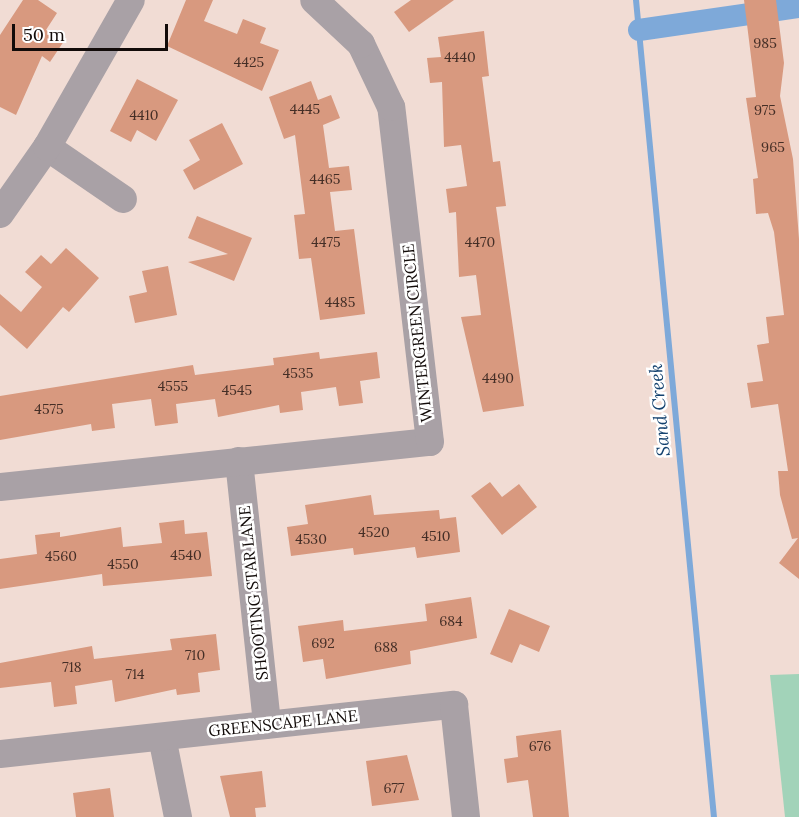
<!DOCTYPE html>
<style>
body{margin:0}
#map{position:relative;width:799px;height:817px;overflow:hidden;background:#f1dcd4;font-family:Lora,serif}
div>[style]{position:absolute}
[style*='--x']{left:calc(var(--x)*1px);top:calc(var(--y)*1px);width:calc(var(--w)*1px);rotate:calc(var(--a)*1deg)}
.green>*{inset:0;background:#a2d3b9}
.stream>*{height:6px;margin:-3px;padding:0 3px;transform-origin:3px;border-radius:3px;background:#7ea9d9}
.canal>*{height:22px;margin:-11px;padding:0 11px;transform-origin:11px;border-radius:11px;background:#7ea9d9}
.building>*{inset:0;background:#d8997f}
.minor>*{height:28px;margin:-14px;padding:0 14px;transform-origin:14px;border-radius:14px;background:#a9a1a6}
span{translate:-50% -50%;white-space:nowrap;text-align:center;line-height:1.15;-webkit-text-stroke:5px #fff;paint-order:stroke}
.number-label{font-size:14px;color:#442e26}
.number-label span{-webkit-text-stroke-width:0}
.street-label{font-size:16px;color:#120b09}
.water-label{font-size:18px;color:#14426f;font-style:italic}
.scale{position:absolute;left:12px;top:24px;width:156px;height:27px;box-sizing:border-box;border:3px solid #120b09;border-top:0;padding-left:8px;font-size:18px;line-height:21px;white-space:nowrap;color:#120b09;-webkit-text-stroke:4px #fff;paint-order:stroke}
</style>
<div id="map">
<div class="green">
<i style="clip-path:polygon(799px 674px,799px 817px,785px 817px,770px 675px)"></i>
</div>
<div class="stream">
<i style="--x:636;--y:0;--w:821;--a:84.55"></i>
</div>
<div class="canal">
<i style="--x:639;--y:30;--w:162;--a:-8.2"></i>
</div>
<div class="building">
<i style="clip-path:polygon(23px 0,38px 0,57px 13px,46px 30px,64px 41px,50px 62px,42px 56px,16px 115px,0 107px,0 35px)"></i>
<i style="clip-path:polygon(186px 0,213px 0,204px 21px,237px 34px,243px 19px,266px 28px,260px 43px,279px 50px,262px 91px,167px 46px)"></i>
<i style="clip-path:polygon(411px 0,454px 0,409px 32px,394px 12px)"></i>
<i style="clip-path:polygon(744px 0,776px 0,784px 63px,780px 96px,793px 159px,799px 239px,799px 579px,779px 563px,798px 538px,792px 539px,780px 495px,778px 471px,788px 471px,778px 404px,751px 408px,747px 383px,763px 381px,757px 345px,769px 343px,766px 317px,784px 315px,774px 232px,768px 213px,756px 214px,753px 179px,758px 178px,746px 98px,756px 97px)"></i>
<i style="clip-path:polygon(484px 31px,489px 76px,482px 77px,493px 162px,500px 161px,506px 206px,496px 207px,524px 406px,483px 412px,461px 317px,481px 315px,476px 275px,459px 277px,456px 212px,449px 213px,446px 189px,467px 186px,461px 145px,444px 147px,442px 82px,430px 83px,427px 58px,441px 57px,438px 37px)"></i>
<i style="clip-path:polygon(137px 79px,178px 100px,156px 141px,137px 130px,131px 142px,110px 131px)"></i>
<i style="clip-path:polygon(311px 81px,318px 100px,331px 95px,340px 118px,323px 125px,329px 168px,349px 166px,352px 190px,330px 192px,335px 231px,354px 229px,365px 314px,320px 320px,311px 258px,299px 259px,294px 215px,305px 214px,295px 135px,284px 139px,269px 97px)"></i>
<i style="clip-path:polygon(222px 123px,243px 164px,194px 190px,183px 170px,200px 160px,189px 140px)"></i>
<i style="clip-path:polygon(197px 216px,252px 238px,234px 281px,188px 262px,228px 254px,188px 238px)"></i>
<i style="clip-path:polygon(66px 248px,99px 278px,69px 312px,63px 307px,27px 349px,0 325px,0 294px,21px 312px,42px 287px,25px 272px,41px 255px,51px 264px)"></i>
<i style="clip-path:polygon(168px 266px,177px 315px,135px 323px,129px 296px,147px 292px,142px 271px)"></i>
<i style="clip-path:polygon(319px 352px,320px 359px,377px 352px,380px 378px,360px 381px,363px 403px,339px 406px,336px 387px,301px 392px,303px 410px,280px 413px,279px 405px,218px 417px,215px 399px,176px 404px,178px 423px,155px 426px,151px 399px,112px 404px,115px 428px,92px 431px,91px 424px,0 440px,0 396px,193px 365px,195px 375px,274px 365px,273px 358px)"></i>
<i style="clip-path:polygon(490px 482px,502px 497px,519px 484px,537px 507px,502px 535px,471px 496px)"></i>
<i style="clip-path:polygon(371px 495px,374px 515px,439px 510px,440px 519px,456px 517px,460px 552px,417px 558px,415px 547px,354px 555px,353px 548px,291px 556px,287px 527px,308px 524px,305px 505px)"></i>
<i style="clip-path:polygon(184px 520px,185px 534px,207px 532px,212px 576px,103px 586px,102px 574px,0 589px,0 559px,37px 554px,35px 535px,60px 532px,60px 537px,121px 527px,123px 547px,162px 543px,159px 523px)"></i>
<i style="clip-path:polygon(471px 597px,477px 638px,410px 651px,411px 664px,326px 679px,323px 659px,303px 662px,298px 626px,343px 620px,344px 631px,427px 621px,425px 604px)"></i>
<i style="clip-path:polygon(509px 609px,550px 626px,539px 652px,520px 644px,512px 663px,490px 654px)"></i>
<i style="clip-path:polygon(216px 634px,220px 670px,198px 673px,200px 692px,177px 695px,176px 689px,115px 702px,112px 680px,75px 686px,77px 704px,54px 707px,51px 682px,0 688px,0 663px,92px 646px,94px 659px,172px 650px,170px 639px)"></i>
<i style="clip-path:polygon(561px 730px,569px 817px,533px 817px,528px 780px,507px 783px,504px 759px,518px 757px,516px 736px)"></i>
<i style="clip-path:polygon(407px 755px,419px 800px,372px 806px,366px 761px)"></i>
<i style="clip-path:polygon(262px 771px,266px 807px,255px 808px,256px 817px,230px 817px,220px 776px)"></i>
<i style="clip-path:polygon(110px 788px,114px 817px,76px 817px,73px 793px)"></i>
</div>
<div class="minor">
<i style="--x:47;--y:147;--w:92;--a:34.4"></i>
<i style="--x:0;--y:214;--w:82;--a:-55"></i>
<i style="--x:47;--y:147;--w:169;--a:-60.3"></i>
<i style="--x:239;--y:461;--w:265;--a:83.9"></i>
<i style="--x:0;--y:487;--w:432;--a:-6"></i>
<i style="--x:430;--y:442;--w:337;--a:-96.6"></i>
<i style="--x:391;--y:107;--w:70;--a:-115.5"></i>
<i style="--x:361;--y:44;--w:64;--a:-136.9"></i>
<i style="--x:162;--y:737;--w:82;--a:78.7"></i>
<i style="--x:0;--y:754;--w:457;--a:-6.2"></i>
<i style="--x:454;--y:705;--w:113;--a:83.9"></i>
</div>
<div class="number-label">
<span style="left:765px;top:43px">985</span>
<span style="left:460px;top:57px">4440</span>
<span style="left:249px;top:62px">4425</span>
<span style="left:305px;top:109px">4445</span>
<span style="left:765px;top:110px">975</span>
<span style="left:144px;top:115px">4410</span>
<span style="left:773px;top:147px">965</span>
<span style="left:325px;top:179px">4465</span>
<span style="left:326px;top:242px">4475</span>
<span style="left:480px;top:242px">4470</span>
<span style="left:340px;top:302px">4485</span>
<span style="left:298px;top:373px">4535</span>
<span style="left:498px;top:378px">4490</span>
<span style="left:173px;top:386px">4555</span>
<span style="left:237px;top:390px">4545</span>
<span style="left:49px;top:409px">4575</span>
<span style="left:374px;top:532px">4520</span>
<span style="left:436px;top:536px">4510</span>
<span style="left:311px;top:539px">4530</span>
<span style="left:186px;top:555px">4540</span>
<span style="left:61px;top:556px">4560</span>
<span style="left:123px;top:564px">4550</span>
<span style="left:451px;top:621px">684</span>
<span style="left:323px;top:643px">692</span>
<span style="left:386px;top:647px">688</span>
<span style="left:195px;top:655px">710</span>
<span style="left:72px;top:667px">718</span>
<span style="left:135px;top:674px">714</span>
<span style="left:540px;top:746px">676</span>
<span style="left:394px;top:788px">677</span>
</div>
<div class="street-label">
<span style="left:417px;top:333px;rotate:-96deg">WINTERGREEN CIRCLE</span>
<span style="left:253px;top:593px;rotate:-96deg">SHOOTING STAR LANE</span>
<span style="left:283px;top:723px;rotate:-6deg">GREENSCAPE LANE</span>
</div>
<div class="water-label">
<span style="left:660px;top:410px;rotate:-95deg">Sand Creek</span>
</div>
<div class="scale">50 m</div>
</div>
